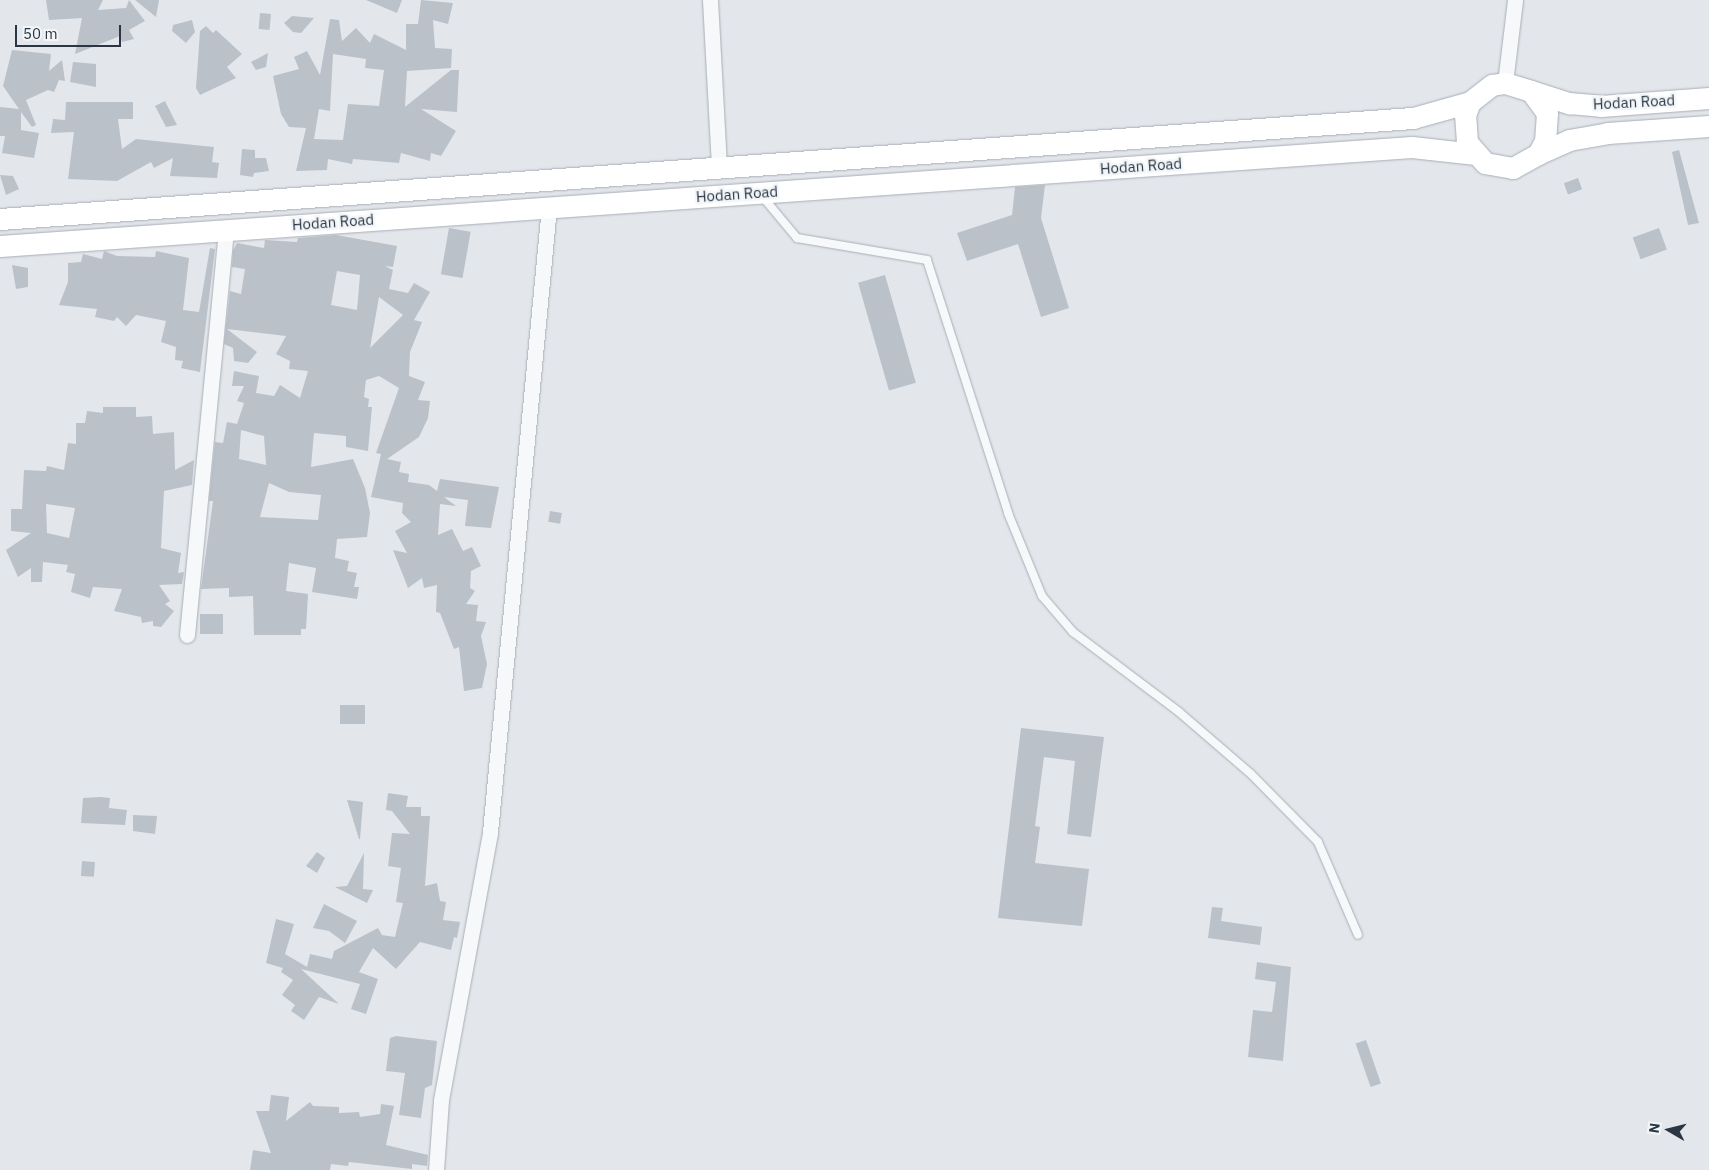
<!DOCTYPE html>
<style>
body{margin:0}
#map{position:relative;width:1709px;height:1170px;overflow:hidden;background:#e3e7ec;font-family:"IBM Plex Sans",sans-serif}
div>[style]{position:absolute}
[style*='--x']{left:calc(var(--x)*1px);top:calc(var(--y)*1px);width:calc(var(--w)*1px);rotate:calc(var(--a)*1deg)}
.building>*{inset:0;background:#bac1c9;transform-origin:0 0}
.roads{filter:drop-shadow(0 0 1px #a8aeb6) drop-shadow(0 0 1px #a8aeb6)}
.service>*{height:8px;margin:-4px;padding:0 4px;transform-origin:4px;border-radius:4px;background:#f6f8f9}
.minor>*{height:15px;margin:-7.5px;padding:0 7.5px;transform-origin:7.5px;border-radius:7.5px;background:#f6f8f9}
.secondary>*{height:21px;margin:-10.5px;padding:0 10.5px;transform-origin:10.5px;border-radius:10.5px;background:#fff}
span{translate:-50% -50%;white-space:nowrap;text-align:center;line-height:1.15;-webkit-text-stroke:5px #f3f6f9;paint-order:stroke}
.street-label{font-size:15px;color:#2a3644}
.north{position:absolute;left:1644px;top:1105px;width:50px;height:50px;-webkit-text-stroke:4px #f3f6f9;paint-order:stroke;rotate:278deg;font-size:14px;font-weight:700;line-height:20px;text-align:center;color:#2a3644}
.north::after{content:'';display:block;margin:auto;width:18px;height:22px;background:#2a3644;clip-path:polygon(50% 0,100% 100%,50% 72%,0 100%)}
.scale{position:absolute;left:15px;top:25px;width:106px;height:22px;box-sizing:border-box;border:2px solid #2a3644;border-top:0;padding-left:6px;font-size:15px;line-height:18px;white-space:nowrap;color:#2a3644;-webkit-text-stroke:4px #f3f6f9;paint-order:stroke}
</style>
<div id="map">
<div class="building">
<i style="clip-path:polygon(46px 0,103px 0,98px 10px,126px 8px,129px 0,145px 21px,129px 30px,134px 39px,122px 42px,120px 36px,75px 54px,82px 18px,49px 20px)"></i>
<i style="clip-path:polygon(135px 0,159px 0,156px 17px)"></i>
<i style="clip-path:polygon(366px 0,402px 0,397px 13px)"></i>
<i style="clip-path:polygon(evenodd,421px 0,453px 3px,448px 24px,433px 20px,435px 48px,452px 49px,451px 68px,407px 71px,405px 107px,451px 70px,459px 70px,457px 112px,421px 109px,456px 131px,441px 156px,431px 153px,430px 161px,401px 153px,399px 163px,353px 159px,352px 164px,328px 159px,327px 170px,296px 171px,306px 128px,289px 127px,281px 114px,273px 76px,299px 69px,294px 57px,307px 51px,320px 75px,330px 19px,339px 20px,342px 41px,356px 28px,370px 43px,374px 34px,406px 50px,406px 24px,418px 24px,421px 0,333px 54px,366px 59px,365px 68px,384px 70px,379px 106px,348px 104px,343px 140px,314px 139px,319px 109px,330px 111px,333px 54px)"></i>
<i style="left:260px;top:13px;width:11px;height:16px;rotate:5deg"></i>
<i style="clip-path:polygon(292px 16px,314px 18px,301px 33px,293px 32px,284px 23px)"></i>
<i style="clip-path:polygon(192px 20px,195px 32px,186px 43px,172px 31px,173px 25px)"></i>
<i style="clip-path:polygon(206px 26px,213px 33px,216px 30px,242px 54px,227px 67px,236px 78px,200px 95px,196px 88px,200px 31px)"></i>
<i style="clip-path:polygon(12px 50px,51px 54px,49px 71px,62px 60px,65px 81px,59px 80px,54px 92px,48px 90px,26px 100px,36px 125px,32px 127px,21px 112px,21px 130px,39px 133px,34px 158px,2px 153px,5px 136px,0 136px,0 107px,19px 109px,3px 86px)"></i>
<i style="clip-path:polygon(268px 53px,266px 67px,256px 70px,251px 62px)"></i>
<i style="clip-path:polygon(73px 62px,96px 64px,96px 87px,70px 82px)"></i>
<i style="clip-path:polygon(165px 101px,177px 125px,166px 127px,155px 106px)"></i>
<i style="clip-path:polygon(66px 102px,133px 102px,133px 119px,118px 119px,122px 149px,136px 139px,214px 147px,212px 162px,219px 163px,217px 178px,170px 176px,173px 158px,154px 168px,151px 162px,117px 181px,68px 179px,74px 132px,51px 133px,53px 119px,65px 120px)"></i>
<i style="clip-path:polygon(242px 149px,255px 150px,255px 158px,266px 158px,269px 171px,254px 173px,253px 177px,240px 175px)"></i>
<i style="clip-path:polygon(1679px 150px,1699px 223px,1688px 225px,1672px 152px)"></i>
<i style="clip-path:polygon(0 175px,13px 176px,19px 189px,6px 195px)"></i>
<i style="left:1578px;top:178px;width:12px;height:15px;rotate:70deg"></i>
<i style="clip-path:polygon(1045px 185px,1041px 218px,1069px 308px,1041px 317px,1018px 244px,967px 261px,957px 233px,1012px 215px,1015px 187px)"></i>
<i style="left:449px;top:228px;width:22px;height:47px;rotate:10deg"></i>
<i style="left:1659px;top:228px;width:23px;height:28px;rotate:70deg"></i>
<i style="clip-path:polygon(evenodd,336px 235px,397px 246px,393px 267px,385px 266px,393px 270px,389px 289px,408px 293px,414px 283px,430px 292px,414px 320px,422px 322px,410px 352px,409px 376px,425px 382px,418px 400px,430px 401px,428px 418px,419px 437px,387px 459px,401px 462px,399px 472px,409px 474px,408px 482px,429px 485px,437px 491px,440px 479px,499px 487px,491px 528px,465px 526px,468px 500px,444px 497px,456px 506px,440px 504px,438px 535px,452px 529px,463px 551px,472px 547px,481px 566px,471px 571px,470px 588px,475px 591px,466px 604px,478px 605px,476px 621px,486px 622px,481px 636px,487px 664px,482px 688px,464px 691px,459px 647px,454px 649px,440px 613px,436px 612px,437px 585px,424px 588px,422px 578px,408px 588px,393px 550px,407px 553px,395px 531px,411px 522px,402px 513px,403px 503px,371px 497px,381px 454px,376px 453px,399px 388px,379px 376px,366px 380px,364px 397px,369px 399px,368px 407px,372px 407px,368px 451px,346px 447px,346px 436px,314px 433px,311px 467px,353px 459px,365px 488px,370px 513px,367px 537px,337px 539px,335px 558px,349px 561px,347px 571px,357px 573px,354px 587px,359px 587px,357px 599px,312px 592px,316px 568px,289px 563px,286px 591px,308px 594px,306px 629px,301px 629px,301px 635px,254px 635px,253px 596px,229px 597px,229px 588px,201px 589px,213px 501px,209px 501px,215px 442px,223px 443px,227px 422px,237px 424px,244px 403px,237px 401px,244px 386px,232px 386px,234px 371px,259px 376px,256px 393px,274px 396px,280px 385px,300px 398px,308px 371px,289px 369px,290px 361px,276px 354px,286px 336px,227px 329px,257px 352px,248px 363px,234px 361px,233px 348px,224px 344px,230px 291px,241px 294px,245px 269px,232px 267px,233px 251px,237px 243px,264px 248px,265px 240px,297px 242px,298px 238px,336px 235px,337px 271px,360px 275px,357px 310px,331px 305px,337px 271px,336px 235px,379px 297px,403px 315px,370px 348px,379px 297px,336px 235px,241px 430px,264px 436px,266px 465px,239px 459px,241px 430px,336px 235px,269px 483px,289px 492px,321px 495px,318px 520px,260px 517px,269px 483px)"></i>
<i style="clip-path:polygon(210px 248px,215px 249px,200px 372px,181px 368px,183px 361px,175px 360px,176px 347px,161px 342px,166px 321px,136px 315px,126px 326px,117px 317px,114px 321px,95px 317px,97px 309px,59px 305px,68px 282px,68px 263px,81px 262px,83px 254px,102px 259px,104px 251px,117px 256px,155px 257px,156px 251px,189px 258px,183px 310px,199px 312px)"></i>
<i style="clip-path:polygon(12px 265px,28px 268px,28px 287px,16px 289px)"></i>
<i style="left:885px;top:275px;width:112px;height:28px;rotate:74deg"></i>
<i style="clip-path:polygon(evenodd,103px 407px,136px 407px,136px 417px,152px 416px,153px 434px,174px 432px,175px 470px,194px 460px,192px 485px,164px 491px,161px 548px,181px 553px,178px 573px,184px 572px,182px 584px,159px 585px,170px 601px,165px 604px,174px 611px,161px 627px,153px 626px,153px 621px,142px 623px,141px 617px,114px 611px,122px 589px,93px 587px,90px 598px,71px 592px,75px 574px,66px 572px,68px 565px,43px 562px,42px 582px,31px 582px,31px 568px,18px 577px,6px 550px,31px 533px,11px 531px,11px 509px,22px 509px,24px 470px,46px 471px,47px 466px,64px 470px,68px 443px,76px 444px,76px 423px,85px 423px,87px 411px,103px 413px,103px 407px,46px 504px,75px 508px,69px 538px,47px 533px,46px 504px)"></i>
<i style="left:550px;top:511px;width:12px;height:11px;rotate:9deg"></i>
<i style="left:200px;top:614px;width:23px;height:20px"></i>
<i style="left:340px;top:705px;width:25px;height:19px"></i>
<i style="clip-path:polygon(1021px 728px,1104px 737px,1091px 837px,1067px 834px,1075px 761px,1044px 757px,1035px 826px,1040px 827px,1035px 863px,1089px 869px,1082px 926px,998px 918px)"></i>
<i style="clip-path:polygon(388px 793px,408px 796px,406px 807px,421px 807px,421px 816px,430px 816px,425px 886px,437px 883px,440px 901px,446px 902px,443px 920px,460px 922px,457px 938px,454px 937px,451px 950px,420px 942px,396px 969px,373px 948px,359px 972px,378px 979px,366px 1014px,351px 1009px,360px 984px,301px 969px,339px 1004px,319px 997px,304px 1020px,291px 1011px,295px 1005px,282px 995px,293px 980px,281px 972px,283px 968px,266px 963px,276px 919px,294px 924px,285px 954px,307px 967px,310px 954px,332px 959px,334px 951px,378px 928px,382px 935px,395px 937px,403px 903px,396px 902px,401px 868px,388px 866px,392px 833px,410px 834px,392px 811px,386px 810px)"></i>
<i style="clip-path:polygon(100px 797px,110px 798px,109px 808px,127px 810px,125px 825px,81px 823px,83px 798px)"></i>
<i style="clip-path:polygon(347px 800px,363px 802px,360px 839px,359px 839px)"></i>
<i style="clip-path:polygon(133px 815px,157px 816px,155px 834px,133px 831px)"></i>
<i style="clip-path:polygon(317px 852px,325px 858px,317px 873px,306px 866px)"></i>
<i style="clip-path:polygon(364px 853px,363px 889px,373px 890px,367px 903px,335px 887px,347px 886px)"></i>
<i style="left:82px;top:861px;width:13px;height:15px;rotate:4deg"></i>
<i style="clip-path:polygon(324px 904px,357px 921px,345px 943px,329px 931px,313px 928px)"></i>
<i style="clip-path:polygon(1212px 907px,1223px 908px,1221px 921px,1262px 927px,1260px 945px,1208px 938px)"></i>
<i style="clip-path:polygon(1257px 962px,1291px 967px,1283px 1061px,1248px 1057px,1253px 1010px,1272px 1012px,1276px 982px,1255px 979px)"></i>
<i style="clip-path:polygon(396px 1036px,437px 1041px,432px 1085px,425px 1088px,421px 1118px,399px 1115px,405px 1073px,386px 1071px,390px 1038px)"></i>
<i style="left:1366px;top:1040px;width:46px;height:11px;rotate:71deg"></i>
<i style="clip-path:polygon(271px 1095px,289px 1097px,286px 1121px,310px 1102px,313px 1106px,339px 1107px,339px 1113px,359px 1112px,360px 1117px,380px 1114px,381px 1104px,394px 1106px,386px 1145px,428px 1155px,427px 1166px,412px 1164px,412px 1169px,349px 1162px,348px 1166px,331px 1164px,330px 1170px,250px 1170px,253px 1150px,271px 1153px,256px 1111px,269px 1111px)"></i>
</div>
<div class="roads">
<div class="service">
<i style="--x:762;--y:196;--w:55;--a:50.2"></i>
<i style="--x:797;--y:238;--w:132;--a:9.6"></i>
<i style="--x:927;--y:260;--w:266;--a:72.2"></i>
<i style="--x:1008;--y:513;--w:90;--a:67.7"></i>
<i style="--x:1042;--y:596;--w:48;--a:49.3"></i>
<i style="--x:1073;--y:632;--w:133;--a:37"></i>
<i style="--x:1179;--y:712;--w:95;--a:40.7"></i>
<i style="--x:1251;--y:774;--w:95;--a:45.4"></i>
<i style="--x:1318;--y:842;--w:101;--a:66.7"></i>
</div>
<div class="minor">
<i style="--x:710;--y:0;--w:167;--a:86.9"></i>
<i style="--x:1505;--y:83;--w:84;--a:-83.1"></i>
<i style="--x:187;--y:635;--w:407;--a:-84.5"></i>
<i style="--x:436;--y:1170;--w:70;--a:-85.9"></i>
<i style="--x:441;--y:1100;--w:272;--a:-79.6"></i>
<i style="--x:490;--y:832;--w:628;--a:-84.61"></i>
</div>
<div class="secondary">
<i style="--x:1531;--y:91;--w:40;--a:18"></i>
<i style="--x:1569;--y:103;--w:32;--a:5"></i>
<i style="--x:1601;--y:106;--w:108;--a:-4.2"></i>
<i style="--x:1538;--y:154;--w:34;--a:-24"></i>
<i style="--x:1569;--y:140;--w:39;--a:-10"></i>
<i style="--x:1607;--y:133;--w:102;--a:-3.9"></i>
<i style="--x:0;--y:219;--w:1417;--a:-4.09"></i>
<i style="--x:1413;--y:118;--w:59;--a:-15.7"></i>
<i style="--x:1470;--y:102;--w:28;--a:-38"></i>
<i style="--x:1492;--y:85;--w:13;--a:-9"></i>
<i style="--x:1505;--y:83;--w:27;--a:17"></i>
<i style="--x:1531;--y:91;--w:27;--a:54"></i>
<i style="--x:1547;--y:113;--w:28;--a:94"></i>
<i style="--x:1545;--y:141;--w:15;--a:118"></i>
<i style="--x:1538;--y:154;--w:29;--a:151"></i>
<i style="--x:1513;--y:168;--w:28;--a:-170"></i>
<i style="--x:1485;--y:163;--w:28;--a:-131"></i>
<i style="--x:1467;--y:142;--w:27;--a:-94"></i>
<i style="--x:1465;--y:115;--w:14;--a:-69"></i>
<i style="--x:0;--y:246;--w:1415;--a:-4.01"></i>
<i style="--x:1412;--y:147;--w:62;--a:6.4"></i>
</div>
</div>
<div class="street-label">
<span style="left:1634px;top:102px;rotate:-3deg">Hodan Road</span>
<span style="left:1141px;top:166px;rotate:-4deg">Hodan Road</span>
<span style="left:737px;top:194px;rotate:-4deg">Hodan Road</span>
<span style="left:333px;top:222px;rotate:-4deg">Hodan Road</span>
</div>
<div class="north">N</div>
<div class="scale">50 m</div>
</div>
